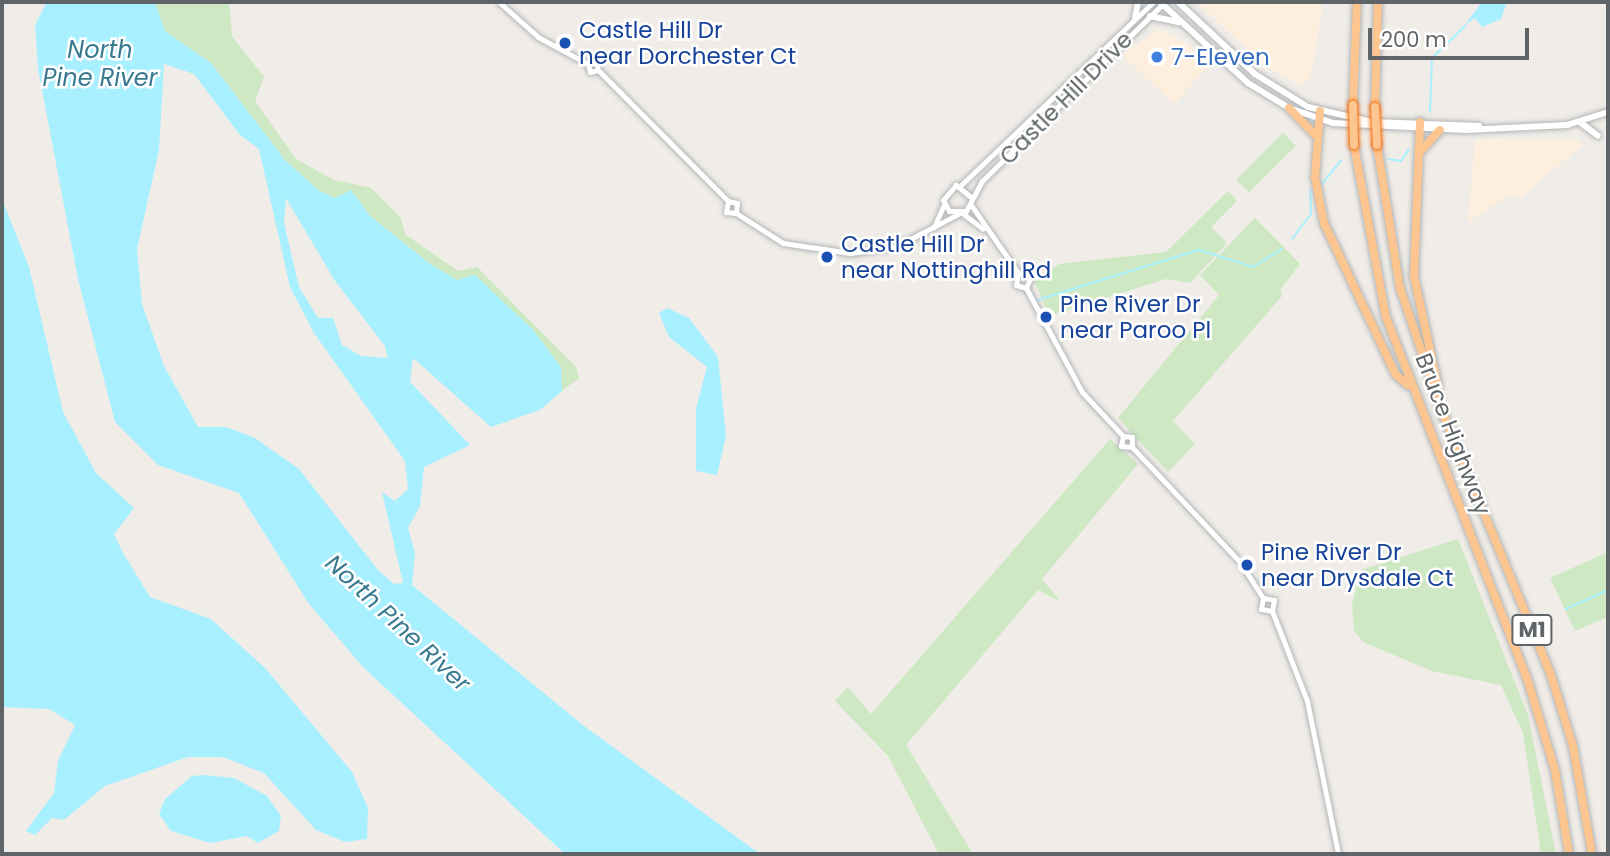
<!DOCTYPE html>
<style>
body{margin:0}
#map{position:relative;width:1610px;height:856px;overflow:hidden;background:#f0ece7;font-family:Poppins,sans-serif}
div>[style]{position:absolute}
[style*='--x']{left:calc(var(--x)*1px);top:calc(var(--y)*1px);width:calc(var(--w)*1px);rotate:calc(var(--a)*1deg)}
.commercial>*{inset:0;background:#feeede}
.green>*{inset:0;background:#cde8c3;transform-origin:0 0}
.water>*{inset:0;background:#a8f0ff}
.stream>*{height:2px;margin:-1px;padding:0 1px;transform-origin:1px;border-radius:1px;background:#a8f0ff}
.roads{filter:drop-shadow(0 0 2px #b2b6b9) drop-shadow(0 0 2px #b2b6b9)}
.tertiary>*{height:5px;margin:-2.5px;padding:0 2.5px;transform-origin:2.5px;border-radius:2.5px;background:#fff}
.secondary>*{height:6px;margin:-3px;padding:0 3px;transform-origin:3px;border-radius:3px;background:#fff}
.motorway>*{height:8px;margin:-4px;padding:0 4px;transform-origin:4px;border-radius:4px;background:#fdc590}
.bridges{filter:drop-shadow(0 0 2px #f76900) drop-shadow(0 0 2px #f76900)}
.motorway-bridge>*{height:8px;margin:-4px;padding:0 4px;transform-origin:4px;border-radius:4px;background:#fdc590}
.dots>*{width:19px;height:19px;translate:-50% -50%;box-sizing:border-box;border:4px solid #fff;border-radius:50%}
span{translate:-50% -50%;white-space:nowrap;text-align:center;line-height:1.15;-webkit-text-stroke:5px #fff;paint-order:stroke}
.shield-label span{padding:2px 5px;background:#fff;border:2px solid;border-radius:5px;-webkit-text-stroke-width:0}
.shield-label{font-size:21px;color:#5e6467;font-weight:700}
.transit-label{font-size:23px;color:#164399}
.left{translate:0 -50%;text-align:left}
.shop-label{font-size:23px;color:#366cbe}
.street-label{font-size:23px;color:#5e6467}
.water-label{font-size:24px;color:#38798f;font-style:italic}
.frame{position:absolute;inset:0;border:4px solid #5e6467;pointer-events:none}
.scale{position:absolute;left:1368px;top:28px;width:161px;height:32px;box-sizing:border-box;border:4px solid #5e6467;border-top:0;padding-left:9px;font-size:21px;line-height:24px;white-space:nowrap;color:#5e6467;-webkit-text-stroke:5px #fff;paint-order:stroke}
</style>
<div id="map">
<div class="commercial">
<i style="clip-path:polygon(1197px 2px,1323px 2px,1311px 77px,1300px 85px,1264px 65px)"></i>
<i style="clip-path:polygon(1159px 29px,1186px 43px,1208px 66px,1174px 104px,1122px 55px)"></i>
<i style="clip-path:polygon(1482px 139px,1577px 140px,1582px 145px,1519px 199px,1511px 194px,1468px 222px,1475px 142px)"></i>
</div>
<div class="green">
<i style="clip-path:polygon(155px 2px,229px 2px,232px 36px,264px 77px,255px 101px,296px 159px,334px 180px,371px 188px,400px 217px,406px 235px,458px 271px,477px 267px,576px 367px,579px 378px,562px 391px,561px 367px,370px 216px,351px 190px,335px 198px,318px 190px,285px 160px,211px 63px,165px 31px)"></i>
<i style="left:1283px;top:133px;width:18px;height:66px;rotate:45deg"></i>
<i style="clip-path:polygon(1228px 191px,1237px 201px,1211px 227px,1227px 243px,1190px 283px,1166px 279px,1049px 316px,1034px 280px,1059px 264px,1166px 252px)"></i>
<i style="clip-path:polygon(1255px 218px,1300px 264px,1280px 290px,1282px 296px,1173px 421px,1195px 444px,1168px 472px,1118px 418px,1219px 295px,1200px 275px)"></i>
<i style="clip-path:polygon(1110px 439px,1138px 464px,1042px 579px,1061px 602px,1038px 590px,906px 745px,973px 854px,939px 854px,888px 756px,835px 701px,848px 687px,871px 714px)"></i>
<i style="clip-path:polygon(1458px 539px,1528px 715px,1556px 854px,1541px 854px,1523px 733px,1501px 685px,1432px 671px,1363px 642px,1354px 630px,1352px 604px,1361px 570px)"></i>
<i style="clip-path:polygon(1608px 552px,1608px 617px,1575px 631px,1550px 578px)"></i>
</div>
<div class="water">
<i style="clip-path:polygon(evenodd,47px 2px,155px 2px,165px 31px,211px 63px,285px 160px,318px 190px,335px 198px,351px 190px,370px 216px,430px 264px,457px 280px,475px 275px,533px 330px,561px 367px,562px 391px,540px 410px,491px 427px,413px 358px,410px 382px,470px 445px,424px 467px,420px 506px,408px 528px,415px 553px,412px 585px,584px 726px,760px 854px,565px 854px,364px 668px,309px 604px,239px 493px,158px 465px,115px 422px,78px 279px,38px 69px,35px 25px,47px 2px,164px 64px,194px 74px,240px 135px,259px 149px,290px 287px,314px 333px,405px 461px,408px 489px,395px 501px,382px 492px,403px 583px,394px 584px,378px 570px,299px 469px,255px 438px,226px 427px,198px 427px,164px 366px,142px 304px,137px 249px,159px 150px,164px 64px,47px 2px,286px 198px,335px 281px,385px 346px,388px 358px,361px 356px,342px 345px,333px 318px,318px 318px,299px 287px,284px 223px,286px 198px)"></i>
<i style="clip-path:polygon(1482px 2px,1507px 2px,1501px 19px,1482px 27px,1475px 18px,1464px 26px)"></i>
<i style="clip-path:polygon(2px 199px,29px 267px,63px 412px,96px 473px,134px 508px,114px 534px,123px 553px,150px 597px,211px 619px,265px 668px,352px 772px,368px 808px,367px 839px,345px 842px,316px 830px,264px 773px,223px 757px,188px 757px,105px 786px,64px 820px,52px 818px,35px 835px,26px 831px,54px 793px,58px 761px,75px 725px,49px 709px,2px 707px)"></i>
<i style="clip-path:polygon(667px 308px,689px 318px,718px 357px,726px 436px,717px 475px,696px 471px,696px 408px,707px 367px,669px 337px,659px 313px)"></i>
<i style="clip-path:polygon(204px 775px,234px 778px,267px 796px,281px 816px,279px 831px,258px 843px,247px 836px,210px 843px,171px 831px,159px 814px,165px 799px,192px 776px)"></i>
</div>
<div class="stream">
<i style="--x:1430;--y:112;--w:54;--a:-87.9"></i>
<i style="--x:1432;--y:58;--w:46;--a:-44.1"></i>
<i style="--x:1388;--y:159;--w:13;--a:9"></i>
<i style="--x:1401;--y:161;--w:14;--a:-56"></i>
<i style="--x:1321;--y:185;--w:32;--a:-51"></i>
<i style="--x:1292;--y:239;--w:31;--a:-53"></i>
<i style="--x:1311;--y:214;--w:24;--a:-92"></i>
<i style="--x:1037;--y:300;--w:170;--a:-17.2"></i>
<i style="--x:1199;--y:250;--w:57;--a:17.5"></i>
<i style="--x:1253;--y:267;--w:34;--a:-32"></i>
<i style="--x:1566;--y:609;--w:46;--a:-24.3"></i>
</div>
<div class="roads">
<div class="tertiary">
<i style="--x:499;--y:2;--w:52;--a:41.9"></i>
<i style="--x:538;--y:37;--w:57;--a:28.4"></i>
<i style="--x:588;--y:64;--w:8;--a:76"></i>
<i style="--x:590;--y:72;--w:8;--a:-14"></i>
<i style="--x:588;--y:64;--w:8;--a:-14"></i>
<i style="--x:596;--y:62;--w:8;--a:76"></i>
<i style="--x:598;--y:70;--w:185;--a:45.2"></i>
<i style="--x:961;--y:185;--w:265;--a:-43.6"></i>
<i style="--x:972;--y:198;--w:21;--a:-141"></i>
<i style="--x:956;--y:185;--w:20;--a:131"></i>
<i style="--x:943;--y:200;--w:13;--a:61"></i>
<i style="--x:949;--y:211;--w:17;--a:0"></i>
<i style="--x:966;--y:211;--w:34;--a:-62"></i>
<i style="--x:982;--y:181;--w:256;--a:-44.4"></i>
<i style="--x:728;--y:201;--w:11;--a:100"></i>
<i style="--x:726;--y:212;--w:10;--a:6"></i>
<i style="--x:728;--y:201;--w:9;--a:13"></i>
<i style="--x:737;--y:203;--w:10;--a:96"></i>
<i style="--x:971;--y:205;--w:83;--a:55.3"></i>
<i style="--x:736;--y:213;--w:56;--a:32.6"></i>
<i style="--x:783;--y:243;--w:68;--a:8.5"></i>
<i style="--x:850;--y:253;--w:45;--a:-7.6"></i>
<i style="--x:895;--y:247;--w:71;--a:-27.6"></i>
<i style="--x:962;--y:213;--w:26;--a:37"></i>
<i style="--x:934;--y:227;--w:24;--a:-66"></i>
<i style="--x:1018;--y:273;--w:13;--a:13"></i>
<i style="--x:1031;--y:276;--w:13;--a:113"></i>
<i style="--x:1018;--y:273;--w:12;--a:99"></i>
<i style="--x:1016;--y:285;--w:10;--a:17"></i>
<i style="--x:1026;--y:288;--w:118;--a:61.7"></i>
<i style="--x:1082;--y:392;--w:60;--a:47"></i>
<i style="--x:1123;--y:436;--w:10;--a:101"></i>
<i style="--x:1121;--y:446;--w:11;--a:5"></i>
<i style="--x:1123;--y:436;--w:9;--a:6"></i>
<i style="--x:1132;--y:437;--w:10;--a:90"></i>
<i style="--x:1132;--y:447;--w:158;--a:46.8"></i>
<i style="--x:1240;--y:562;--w:43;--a:57.4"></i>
<i style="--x:1263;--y:598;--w:11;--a:10"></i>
<i style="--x:1274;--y:600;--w:11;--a:100"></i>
<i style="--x:1263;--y:598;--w:11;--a:100"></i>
<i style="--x:1261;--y:609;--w:11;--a:10"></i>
<i style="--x:1272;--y:611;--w:97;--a:68.7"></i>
<i style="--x:1307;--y:701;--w:156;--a:78.5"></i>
</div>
<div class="secondary">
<i style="--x:1160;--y:2;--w:120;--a:42.6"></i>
<i style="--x:1248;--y:83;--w:48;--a:31.4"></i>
<i style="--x:1289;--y:108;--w:46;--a:18.8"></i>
<i style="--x:1333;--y:123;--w:133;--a:3"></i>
<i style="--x:1466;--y:130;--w:101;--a:-2.8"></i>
<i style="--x:1567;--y:125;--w:43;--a:-17.6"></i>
<i style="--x:1178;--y:2;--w:105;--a:43.1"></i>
<i style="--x:1255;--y:74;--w:62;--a:31.9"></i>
<i style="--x:1308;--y:107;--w:67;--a:13"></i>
<i style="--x:1373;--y:122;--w:106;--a:2.2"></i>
<i style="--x:1150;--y:16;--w:30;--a:12"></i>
<i style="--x:1135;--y:18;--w:16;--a:-79"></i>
<i style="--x:1581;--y:123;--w:21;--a:37"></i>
</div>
<div class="motorway">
<i style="--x:1353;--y:105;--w:103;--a:-87.8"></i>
<i style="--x:1375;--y:107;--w:105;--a:-88.4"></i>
<i style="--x:1289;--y:108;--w:37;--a:46"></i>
<i style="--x:1320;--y:111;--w:66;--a:94.3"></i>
<i style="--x:1315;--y:177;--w:47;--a:78.9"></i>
<i style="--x:1324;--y:223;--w:168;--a:64.7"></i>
<i style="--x:1396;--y:375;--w:16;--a:40"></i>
<i style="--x:1420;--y:122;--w:154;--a:92.2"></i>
<i style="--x:1414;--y:276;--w:114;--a:77.8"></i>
<i style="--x:1354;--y:145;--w:175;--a:79.5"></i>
<i style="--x:1386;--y:317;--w:388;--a:68.7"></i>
<i style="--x:1527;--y:678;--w:96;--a:73.1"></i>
<i style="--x:1555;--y:770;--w:85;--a:80.5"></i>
<i style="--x:1377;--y:145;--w:145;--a:80.9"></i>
<i style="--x:1400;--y:288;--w:133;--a:71.2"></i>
<i style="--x:1443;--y:414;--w:279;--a:67.5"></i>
<i style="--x:1550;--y:672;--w:77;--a:72.7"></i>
<i style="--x:1573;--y:746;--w:110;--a:80"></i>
<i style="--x:1419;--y:153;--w:31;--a:-48"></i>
</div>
</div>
<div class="bridges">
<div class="motorway-bridge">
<i style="--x:1353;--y:105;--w:40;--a:88.6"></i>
<i style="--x:1375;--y:107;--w:38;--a:87"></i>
</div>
</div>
<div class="dots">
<i style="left:565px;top:43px;background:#1a4fb4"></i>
<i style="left:1157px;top:57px;background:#3f7fe0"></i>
<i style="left:827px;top:257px;background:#1a4fb4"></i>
<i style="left:1046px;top:317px;background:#1a4fb4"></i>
<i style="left:1247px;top:565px;background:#1a4fb4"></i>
</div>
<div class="shield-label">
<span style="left:1532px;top:630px">M1</span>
</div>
<div class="transit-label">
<span class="left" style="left:579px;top:43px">Castle Hill Dr<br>near Dorchester Ct</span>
<span class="left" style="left:841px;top:257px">Castle Hill Dr<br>near Nottinghill Rd</span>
<span class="left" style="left:1060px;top:317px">Pine River Dr<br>near Paroo Pl</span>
<span class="left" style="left:1261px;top:565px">Pine River Dr<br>near Drysdale Ct</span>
</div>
<div class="shop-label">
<span class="left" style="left:1171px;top:57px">7-Eleven</span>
</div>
<div class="street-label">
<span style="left:1066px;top:98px;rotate:-45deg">Castle Hill Drive</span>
<span style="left:1453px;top:434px;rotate:69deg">Bruce Highway</span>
</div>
<div class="water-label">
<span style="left:100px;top:64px">North<br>Pine River</span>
<span style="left:398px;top:623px;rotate:43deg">North Pine River</span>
</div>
<div class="frame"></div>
<div class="scale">200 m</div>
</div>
